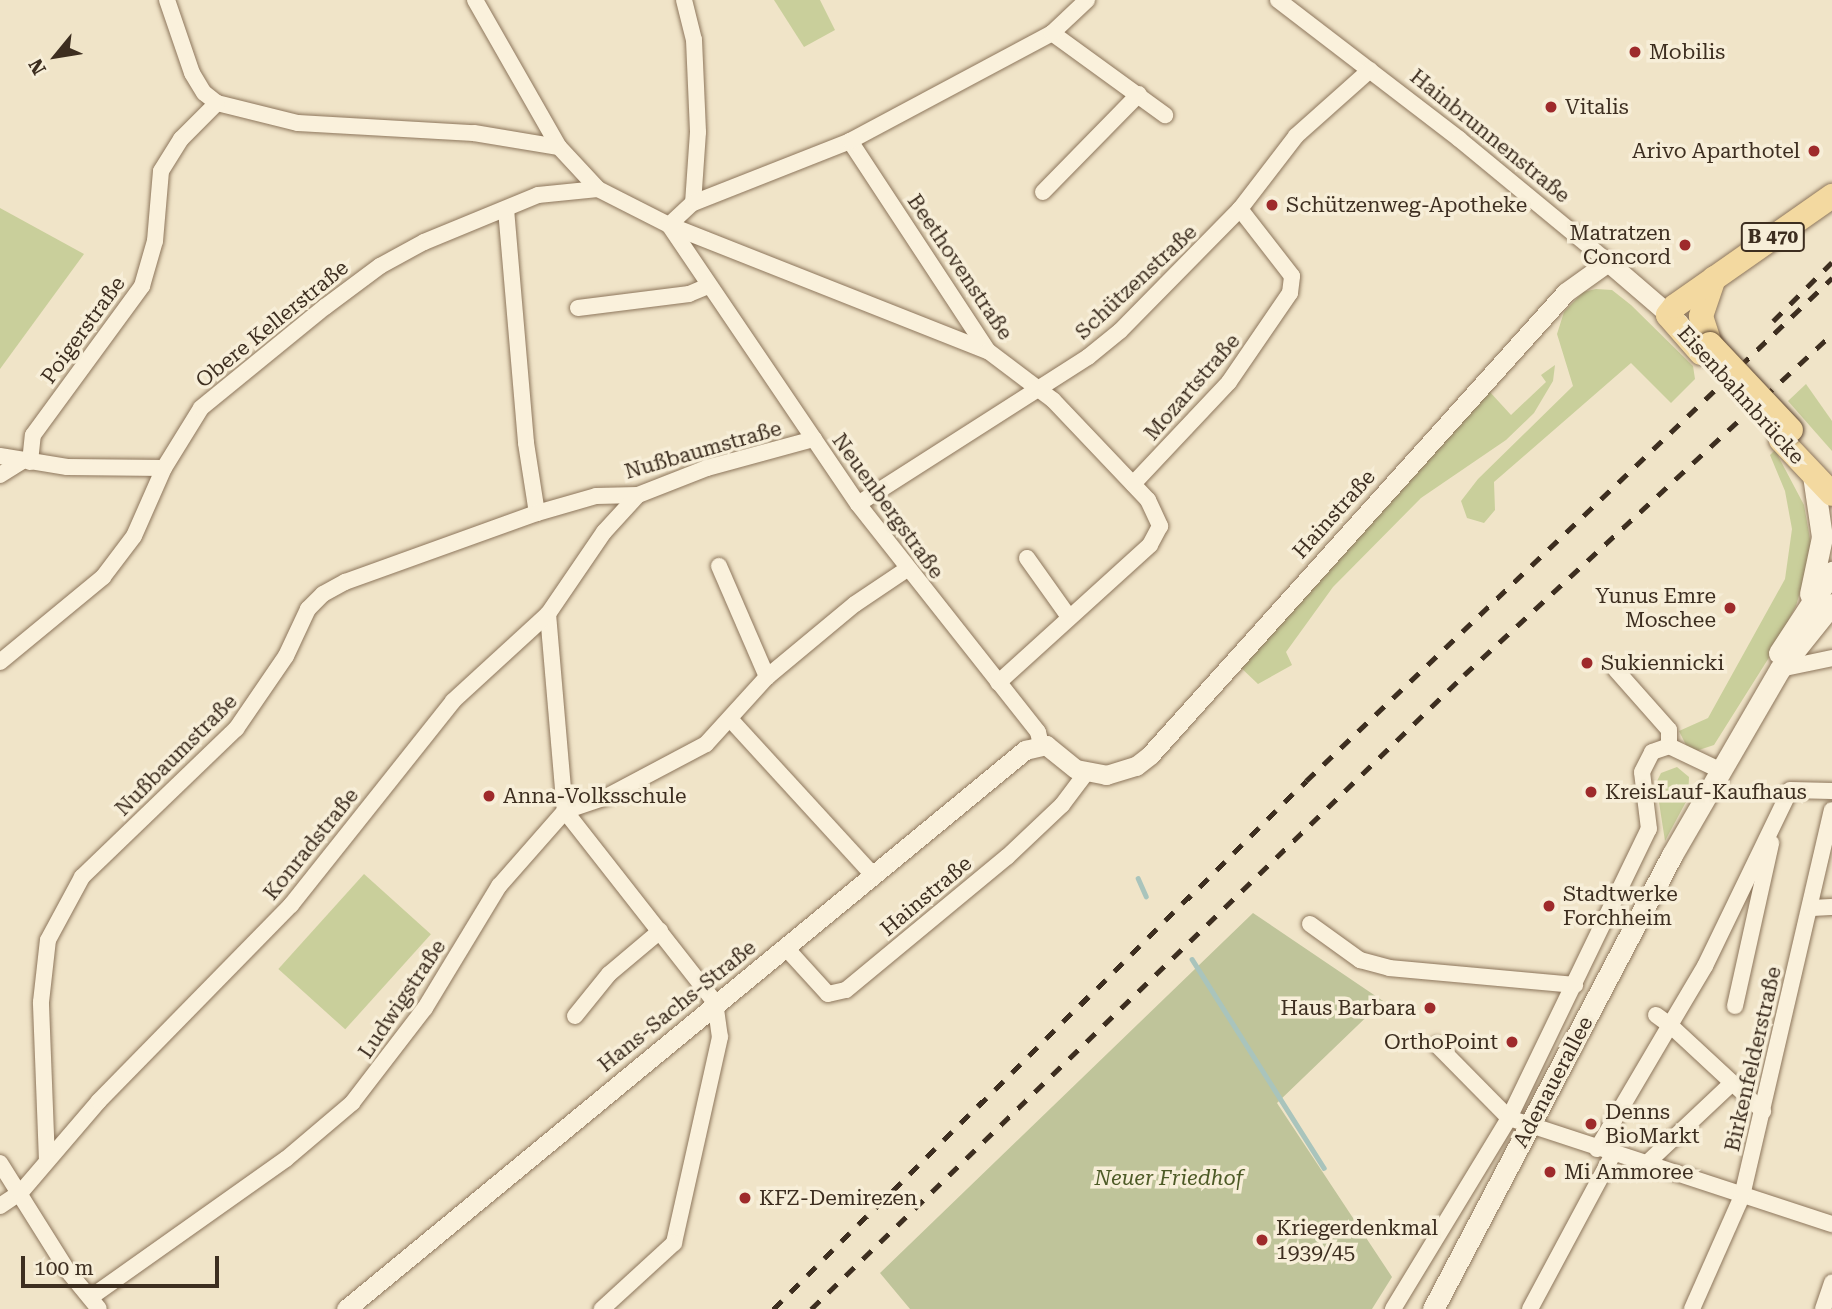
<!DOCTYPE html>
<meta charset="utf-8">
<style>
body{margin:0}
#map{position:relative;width:1832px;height:1309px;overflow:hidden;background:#f0e4c8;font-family:"Roboto Serif",serif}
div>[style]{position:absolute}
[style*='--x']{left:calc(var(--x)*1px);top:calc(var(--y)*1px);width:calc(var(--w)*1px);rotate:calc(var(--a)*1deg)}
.green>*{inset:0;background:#c9cf9b;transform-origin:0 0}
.cemetery>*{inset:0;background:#bfc49a}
.stream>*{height:4.5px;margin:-2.25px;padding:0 2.25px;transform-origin:2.25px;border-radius:2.25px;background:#a9c4bc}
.roads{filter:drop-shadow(0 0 2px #8d765c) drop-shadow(0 0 2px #8d765c)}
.minor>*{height:16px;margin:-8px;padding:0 8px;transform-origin:8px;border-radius:8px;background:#faf1dc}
.tertiary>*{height:19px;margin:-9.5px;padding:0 9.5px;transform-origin:9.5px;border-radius:9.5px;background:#faf1dc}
.secondary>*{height:21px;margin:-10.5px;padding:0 10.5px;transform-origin:10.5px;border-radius:10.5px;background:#faf1dc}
.primary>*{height:24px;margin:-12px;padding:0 12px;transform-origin:12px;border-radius:12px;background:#f3d9a0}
.rail>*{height:4.5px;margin-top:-2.25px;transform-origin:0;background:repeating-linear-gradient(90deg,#3d2e20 0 12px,transparent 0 24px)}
.bridges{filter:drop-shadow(0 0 2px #5b4430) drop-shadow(0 0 2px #5b4430)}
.primary-bridge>*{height:24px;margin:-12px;padding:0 12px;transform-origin:12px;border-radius:12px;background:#f3d9a0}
.dots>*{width:19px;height:19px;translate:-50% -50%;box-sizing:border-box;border:4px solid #f7eed8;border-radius:50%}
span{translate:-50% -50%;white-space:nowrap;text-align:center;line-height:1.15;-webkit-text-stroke:7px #f7eed8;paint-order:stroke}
.shield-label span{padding:2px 5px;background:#f7eed8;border:2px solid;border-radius:5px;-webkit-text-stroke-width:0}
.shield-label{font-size:19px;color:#3d2e20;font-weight:700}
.poi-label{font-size:21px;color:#3d2e20}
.left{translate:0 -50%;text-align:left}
.right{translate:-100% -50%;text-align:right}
.street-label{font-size:21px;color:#3d2e20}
.park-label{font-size:21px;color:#4d5a26;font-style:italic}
.north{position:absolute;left:21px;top:21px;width:70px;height:70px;-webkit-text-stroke:5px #f7eed8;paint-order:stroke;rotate:240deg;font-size:19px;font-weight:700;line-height:28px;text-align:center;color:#3d2e20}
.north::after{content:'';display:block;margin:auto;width:24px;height:32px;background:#3d2e20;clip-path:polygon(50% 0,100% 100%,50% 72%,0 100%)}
.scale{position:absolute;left:21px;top:1256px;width:198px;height:32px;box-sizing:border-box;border:4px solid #3d2e20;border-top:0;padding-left:9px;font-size:21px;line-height:24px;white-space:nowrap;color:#3d2e20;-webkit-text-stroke:5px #f7eed8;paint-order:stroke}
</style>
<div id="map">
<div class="green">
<i style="clip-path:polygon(774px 0,820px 0,835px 30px,804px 47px)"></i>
<i style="clip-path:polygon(0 208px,84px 254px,0 369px)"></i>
<i style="clip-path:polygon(1596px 289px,1612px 290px,1631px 305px,1693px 366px,1695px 379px,1671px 403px,1631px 363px,1494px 482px,1495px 510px,1484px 523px,1467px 518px,1461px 501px,1478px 479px,1573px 386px,1557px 334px,1564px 312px,1583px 292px)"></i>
<i style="clip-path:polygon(1555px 365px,1553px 381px,1534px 413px,1506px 440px,1421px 498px,1333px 587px,1286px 652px,1292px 665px,1258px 684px,1237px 664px,1489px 391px,1511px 415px,1546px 382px,1541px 375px)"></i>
<i style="clip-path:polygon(1806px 384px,1832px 421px,1832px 451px,1788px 401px)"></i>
<i style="clip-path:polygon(1775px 450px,1804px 505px,1812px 550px,1796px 606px,1770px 656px,1714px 745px,1690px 753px,1679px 731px,1708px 718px,1785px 579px,1792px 529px,1785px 491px,1770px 455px)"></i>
<i style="clip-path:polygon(1677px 767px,1689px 777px,1688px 798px,1665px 841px,1656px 783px,1661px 773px)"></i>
<i style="left:364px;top:874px;width:90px;height:128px;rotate:42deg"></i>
</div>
<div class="cemetery">
<i style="clip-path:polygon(1253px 913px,1383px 1001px,1277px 1103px,1392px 1277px,1372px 1309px,910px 1309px,880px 1273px)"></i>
</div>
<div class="stream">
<i style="--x:1138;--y:878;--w:20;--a:66"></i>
<i style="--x:1192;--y:959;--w:247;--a:57.7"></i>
</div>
<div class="roads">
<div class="minor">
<i style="--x:475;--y:0;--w:169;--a:60.3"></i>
<i style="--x:559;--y:147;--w:57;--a:47.1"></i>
<i style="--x:598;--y:189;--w:80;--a:26.9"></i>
<i style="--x:669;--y:225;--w:343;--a:21.6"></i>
<i style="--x:684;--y:0;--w:41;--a:76"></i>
<i style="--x:694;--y:40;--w:92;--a:87.5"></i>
<i style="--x:698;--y:132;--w:71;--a:94"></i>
<i style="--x:1278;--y:0;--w:228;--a:37.5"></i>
<i style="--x:1459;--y:139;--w:193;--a:39.5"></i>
<i style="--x:1052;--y:33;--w:140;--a:36"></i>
<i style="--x:217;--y:103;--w:83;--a:13.9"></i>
<i style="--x:298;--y:123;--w:176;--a:3.3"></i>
<i style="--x:474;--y:133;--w:86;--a:9.4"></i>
<i style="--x:850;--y:141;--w:251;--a:56.7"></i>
<i style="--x:988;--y:351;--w:81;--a:37"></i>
<i style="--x:1053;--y:400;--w:138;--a:46.5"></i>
<i style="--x:1148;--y:500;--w:29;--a:65"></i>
<i style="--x:1160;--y:526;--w:21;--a:118"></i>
<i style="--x:1150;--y:545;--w:205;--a:137.8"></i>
<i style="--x:1043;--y:192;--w:137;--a:-45.6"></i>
<i style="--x:506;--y:209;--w:235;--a:85.1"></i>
<i style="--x:526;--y:443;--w:71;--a:81.1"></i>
<i style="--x:669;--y:225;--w:337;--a:55.9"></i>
<i style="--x:858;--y:504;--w:290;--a:51.7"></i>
<i style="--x:1038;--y:732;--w:13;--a:77"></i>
<i style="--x:669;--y:225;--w:33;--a:-43"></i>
<i style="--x:693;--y:203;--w:169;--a:-21.5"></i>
<i style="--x:850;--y:141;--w:229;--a:-28.1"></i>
<i style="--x:1052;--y:33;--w:48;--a:-43.3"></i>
<i style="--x:578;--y:308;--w:112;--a:-7.2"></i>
<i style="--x:689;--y:294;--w:21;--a:-23"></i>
<i style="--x:0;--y:456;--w:68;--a:9.3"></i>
<i style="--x:67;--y:467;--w:97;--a:0.6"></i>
<i style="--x:30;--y:462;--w:27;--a:-84"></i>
<i style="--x:33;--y:435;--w:185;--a:-53.8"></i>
<i style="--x:142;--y:286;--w:47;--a:-73.9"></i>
<i style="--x:155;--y:241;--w:70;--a:-85.1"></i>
<i style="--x:161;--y:171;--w:38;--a:-58"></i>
<i style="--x:181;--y:139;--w:51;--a:-45"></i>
<i style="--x:217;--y:103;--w:16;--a:-142"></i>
<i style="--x:204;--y:93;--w:23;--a:-121"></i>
<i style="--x:192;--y:73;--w:77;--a:-108.9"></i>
<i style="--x:0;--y:475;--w:26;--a:-32"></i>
<i style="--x:1133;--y:484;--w:140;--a:-46.7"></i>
<i style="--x:1229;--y:382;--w:108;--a:-55.6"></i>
<i style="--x:1290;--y:293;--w:17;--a:-83"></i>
<i style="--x:1292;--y:276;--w:85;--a:-127.8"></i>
<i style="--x:858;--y:504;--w:273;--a:-32.6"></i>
<i style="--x:1088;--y:357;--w:41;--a:-39.1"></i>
<i style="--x:1120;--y:331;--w:171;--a:-45.5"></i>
<i style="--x:1240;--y:209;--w:92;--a:-52.5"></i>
<i style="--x:1296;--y:136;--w:99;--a:-41.7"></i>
<i style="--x:1027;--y:558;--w:72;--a:54.6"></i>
<i style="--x:719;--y:566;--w:121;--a:66.6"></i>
<i style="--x:548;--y:614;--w:198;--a:85.1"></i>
<i style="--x:565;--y:811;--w:243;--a:51.9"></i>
<i style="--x:715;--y:1002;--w:35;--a:82"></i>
<i style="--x:720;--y:1037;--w:211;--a:102.6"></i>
<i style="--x:674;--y:1243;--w:98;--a:137.5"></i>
<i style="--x:0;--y:662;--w:134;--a:-39.5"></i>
<i style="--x:103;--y:577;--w:51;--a:-52.9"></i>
<i style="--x:134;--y:536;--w:74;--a:-66.2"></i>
<i style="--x:164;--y:468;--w:70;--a:-58.3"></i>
<i style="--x:201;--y:408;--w:160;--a:-39.2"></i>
<i style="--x:325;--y:307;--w:69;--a:-36.7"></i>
<i style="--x:380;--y:266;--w:50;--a:-28.6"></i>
<i style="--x:424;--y:242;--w:123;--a:-22.4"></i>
<i style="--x:538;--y:195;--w:60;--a:-5.7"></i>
<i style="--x:1780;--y:669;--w:53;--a:-11.9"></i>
<i style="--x:1616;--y:670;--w:80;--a:48.5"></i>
<i style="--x:1669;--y:730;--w:16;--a:90"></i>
<i style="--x:731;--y:720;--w:210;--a:47.5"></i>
<i style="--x:1811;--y:908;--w:21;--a:-3"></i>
<i style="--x:1310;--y:924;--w:62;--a:35.8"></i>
<i style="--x:1360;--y:960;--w:30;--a:15"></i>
<i style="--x:1389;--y:968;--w:187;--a:5.2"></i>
<i style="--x:786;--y:948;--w:62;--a:47.6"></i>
<i style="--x:828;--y:994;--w:18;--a:-13"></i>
<i style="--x:846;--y:990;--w:209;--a:-39.6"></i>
<i style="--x:1007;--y:857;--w:76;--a:-43.4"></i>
<i style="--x:1062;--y:805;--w:40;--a:-53"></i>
<i style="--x:1735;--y:1006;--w:167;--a:-77.5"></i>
<i style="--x:1656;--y:1015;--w:17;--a:36"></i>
<i style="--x:1670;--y:1025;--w:69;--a:-59.3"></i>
<i style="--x:1705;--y:966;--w:195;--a:-64.2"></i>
<i style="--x:1790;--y:790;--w:42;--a:1.4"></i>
<i style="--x:575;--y:1016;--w:54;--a:-51"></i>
<i style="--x:609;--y:974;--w:67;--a:-40.1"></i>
<i style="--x:1437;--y:1045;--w:103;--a:45.4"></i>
<i style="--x:1509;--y:1118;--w:340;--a:18.2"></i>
<i style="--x:1597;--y:1149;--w:144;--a:-59.5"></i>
<i style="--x:1670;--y:1025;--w:127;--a:42.8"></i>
<i style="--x:47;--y:1161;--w:159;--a:-92.2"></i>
<i style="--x:41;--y:1002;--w:62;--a:-83.6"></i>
<i style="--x:48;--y:940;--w:72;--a:-61.6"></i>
<i style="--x:82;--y:877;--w:214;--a:-43.9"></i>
<i style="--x:236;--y:729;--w:88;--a:-55.6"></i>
<i style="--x:286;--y:656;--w:52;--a:-64.9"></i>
<i style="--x:308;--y:609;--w:21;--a:-45"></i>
<i style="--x:323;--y:594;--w:25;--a:-29"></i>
<i style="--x:345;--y:582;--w:204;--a:-19.8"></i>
<i style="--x:537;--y:513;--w:61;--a:-16.1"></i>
<i style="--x:596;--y:496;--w:42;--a:-1.4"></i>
<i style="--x:638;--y:495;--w:74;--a:-21.4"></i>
<i style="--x:707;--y:468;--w:111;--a:-15.2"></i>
<i style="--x:0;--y:1163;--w:126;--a:57.9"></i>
<i style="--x:67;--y:1270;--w:50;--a:50.6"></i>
<i style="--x:1645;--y:1165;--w:118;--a:-43.3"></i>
<i style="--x:0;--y:1206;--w:25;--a:-34"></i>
<i style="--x:21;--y:1192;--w:120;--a:-49.4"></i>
<i style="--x:99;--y:1101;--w:274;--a:-45.6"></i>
<i style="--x:291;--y:905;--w:260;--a:-51.5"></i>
<i style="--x:453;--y:701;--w:129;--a:-42.5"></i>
<i style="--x:548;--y:614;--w:99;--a:-55.7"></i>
<i style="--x:604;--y:532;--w:50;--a:-47.4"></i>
<i style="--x:91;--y:1297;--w:239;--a:-35.3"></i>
<i style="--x:286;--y:1159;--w:87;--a:-40.3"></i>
<i style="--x:352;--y:1103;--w:120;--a:-52.5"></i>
<i style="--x:425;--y:1008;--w:143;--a:-58.8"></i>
<i style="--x:499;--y:886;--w:100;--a:-48.7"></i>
<i style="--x:565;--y:811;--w:43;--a:-18.9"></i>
<i style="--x:606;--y:797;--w:113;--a:-27.9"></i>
<i style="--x:706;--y:744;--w:91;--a:-47.7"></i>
<i style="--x:767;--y:677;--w:114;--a:-39.7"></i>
<i style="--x:855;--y:604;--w:63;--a:-33.9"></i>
<i style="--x:1393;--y:1309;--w:223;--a:-58.7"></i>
<i style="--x:1509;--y:1118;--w:321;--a:-64.2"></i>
<i style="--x:1649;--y:829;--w:57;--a:-97"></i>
<i style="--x:1642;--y:772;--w:22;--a:-63"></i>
<i style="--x:1652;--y:752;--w:18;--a:-19"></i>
<i style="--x:1669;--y:746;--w:49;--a:25.5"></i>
<i style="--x:1530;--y:1309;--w:176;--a:-61.8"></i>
<i style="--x:1692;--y:1309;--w:124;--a:-66.1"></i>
<i style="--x:1742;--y:1196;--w:396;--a:-76.9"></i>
<i style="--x:1823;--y:1309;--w:28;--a:-71"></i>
</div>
<div class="tertiary">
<i style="--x:346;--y:1309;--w:880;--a:-39.46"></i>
<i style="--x:1025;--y:750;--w:22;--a:-13"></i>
<i style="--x:1046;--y:745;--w:38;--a:39"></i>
<i style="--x:1076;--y:769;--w:31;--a:11"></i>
<i style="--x:1106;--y:775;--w:31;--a:-17"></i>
<i style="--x:1136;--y:766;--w:18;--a:-38"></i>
<i style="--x:1150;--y:755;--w:622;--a:-48.06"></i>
<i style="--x:1566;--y:292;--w:52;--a:-35.5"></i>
<i style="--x:1608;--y:262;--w:94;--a:40.7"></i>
</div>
<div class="secondary">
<i style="--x:1810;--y:594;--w:58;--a:-78.1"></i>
<i style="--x:1822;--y:537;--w:63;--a:-98.3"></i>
<i style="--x:1779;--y:653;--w:97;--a:-56.8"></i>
<i style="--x:1433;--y:1309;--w:513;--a:-62.24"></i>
<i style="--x:1672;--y:855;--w:215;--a:-59.9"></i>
<i style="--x:1780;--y:669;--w:83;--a:-51.3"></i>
</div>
<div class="primary">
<i style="--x:1710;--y:344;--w:29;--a:-108"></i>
<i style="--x:1701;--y:316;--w:40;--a:-71.1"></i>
<i style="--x:1701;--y:353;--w:50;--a:-131"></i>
<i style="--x:1668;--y:315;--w:11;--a:-52"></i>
<i style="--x:1675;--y:306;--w:192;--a:-35"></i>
<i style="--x:1781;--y:440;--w:74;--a:46.6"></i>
</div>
</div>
<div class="rail">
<i style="--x:1773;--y:321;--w:83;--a:-45"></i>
<i style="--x:773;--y:1309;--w:750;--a:-44.73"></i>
<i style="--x:1306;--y:781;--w:728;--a:-43.72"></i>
<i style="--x:811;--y:1309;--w:910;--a:-44.15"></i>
<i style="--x:1464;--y:675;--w:502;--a:-42.82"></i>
</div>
<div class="bridges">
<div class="primary-bridge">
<i style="--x:1710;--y:344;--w:118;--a:46.7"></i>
</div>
</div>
<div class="dots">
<i style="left:1635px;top:52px;background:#9e2a2b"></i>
<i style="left:1551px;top:107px;background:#9e2a2b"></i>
<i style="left:1814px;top:151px;background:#9e2a2b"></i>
<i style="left:1272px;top:205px;background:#9e2a2b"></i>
<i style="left:1685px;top:245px;background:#9e2a2b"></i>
<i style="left:1730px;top:608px;background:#9e2a2b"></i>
<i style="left:1587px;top:663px;background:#9e2a2b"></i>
<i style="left:1591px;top:792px;background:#9e2a2b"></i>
<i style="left:489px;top:796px;background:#9e2a2b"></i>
<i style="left:1549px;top:906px;background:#9e2a2b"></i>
<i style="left:1430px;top:1008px;background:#9e2a2b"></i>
<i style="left:1512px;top:1042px;background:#9e2a2b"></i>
<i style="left:1591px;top:1124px;background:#9e2a2b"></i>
<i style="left:1550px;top:1172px;background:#9e2a2b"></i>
<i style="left:745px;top:1198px;background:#9e2a2b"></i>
<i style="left:1262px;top:1240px;background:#9e2a2b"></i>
</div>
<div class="shield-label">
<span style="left:1773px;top:237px">B 470</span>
</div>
<div class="poi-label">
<span class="left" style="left:1649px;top:52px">Mobilis</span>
<span class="left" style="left:1565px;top:107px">Vitalis</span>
<span class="right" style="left:1800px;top:151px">Arivo Aparthotel</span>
<span class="left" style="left:1286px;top:205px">Schützenweg-Apotheke</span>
<span class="right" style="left:1671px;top:245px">Matratzen<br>Concord</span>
<span class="right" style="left:1716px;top:608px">Yunus Emre<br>Moschee</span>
<span class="left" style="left:1601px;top:663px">Sukiennicki</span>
<span class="left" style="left:1605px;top:792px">KreisLauf-Kaufhaus</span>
<span class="left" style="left:503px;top:796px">Anna-Volksschule</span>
<span class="left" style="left:1563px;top:906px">Stadtwerke<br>Forchheim</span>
<span class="right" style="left:1416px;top:1008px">Haus Barbara</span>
<span class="right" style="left:1498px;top:1042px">OrthoPoint</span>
<span class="left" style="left:1605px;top:1124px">Denns<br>BioMarkt</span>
<span class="left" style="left:1564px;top:1172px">Mi Ammoree</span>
<span class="left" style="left:759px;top:1198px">KFZ-Demirezen</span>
<span class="left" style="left:1276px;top:1240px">Kriegerdenkmal<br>1939/45</span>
</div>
<div class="street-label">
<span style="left:1490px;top:136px;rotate:39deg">Hainbrunnenstraße</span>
<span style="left:960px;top:267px;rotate:56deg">Beethovenstraße</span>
<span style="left:1136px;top:282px;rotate:-43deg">Schützenstraße</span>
<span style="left:272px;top:324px;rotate:-39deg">Obere Kellerstraße</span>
<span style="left:83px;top:330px;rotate:-54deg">Poigerstraße</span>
<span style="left:1192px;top:387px;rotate:-49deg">Mozartstraße</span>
<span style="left:1741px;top:395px;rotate:48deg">Eisenbahnbrücke</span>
<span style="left:703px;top:450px;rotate:-16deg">Nußbaumstraße</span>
<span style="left:888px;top:506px;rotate:54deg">Neuenbergstraße</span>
<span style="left:1334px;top:514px;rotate:-48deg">Hainstraße</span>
<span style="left:176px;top:755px;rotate:-45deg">Nußbaumstraße</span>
<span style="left:311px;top:844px;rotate:-51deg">Konradstraße</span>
<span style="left:926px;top:896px;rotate:-40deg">Hainstraße</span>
<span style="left:402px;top:999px;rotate:-56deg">Ludwigstraße</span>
<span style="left:677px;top:1006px;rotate:-39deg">Hans-Sachs-Straße</span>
<span style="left:1753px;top:1059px;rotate:-77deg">Birkenfelderstraße</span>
<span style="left:1553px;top:1082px;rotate:-62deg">Adenauerallee</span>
</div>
<div class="park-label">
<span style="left:1169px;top:1178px">Neuer Friedhof</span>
</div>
<div class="north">N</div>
<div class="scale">100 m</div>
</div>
